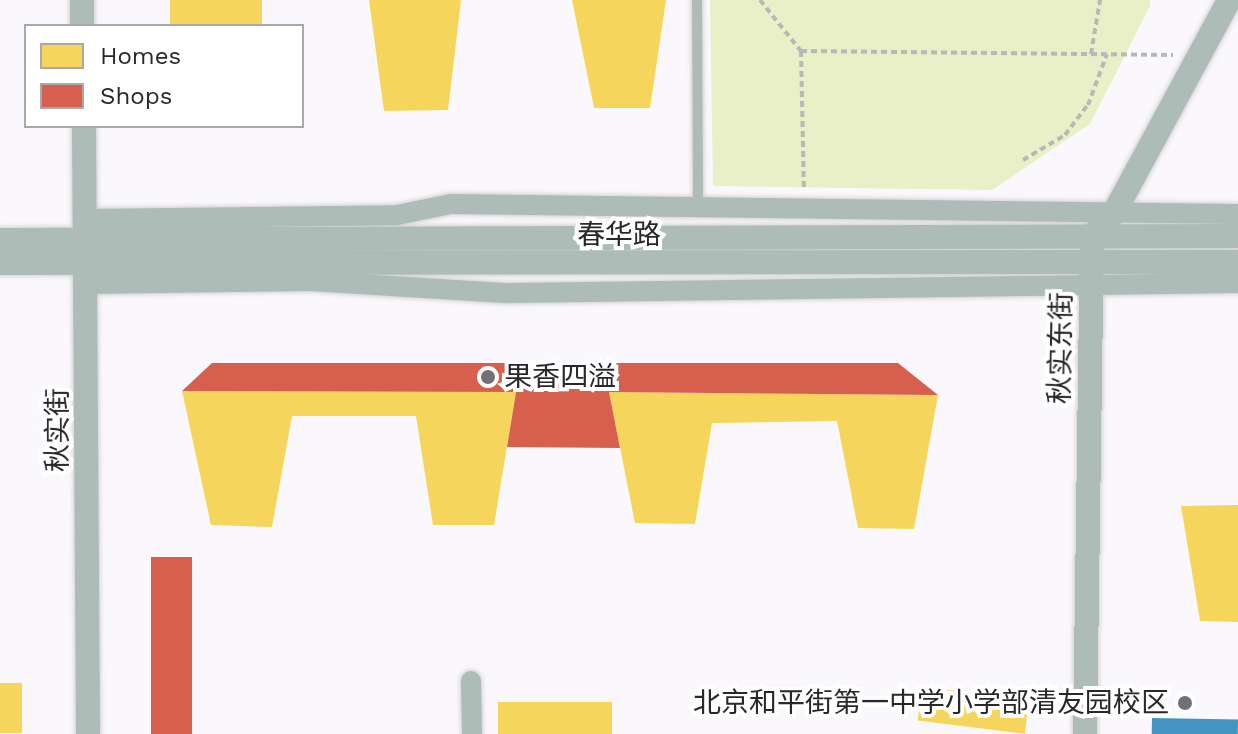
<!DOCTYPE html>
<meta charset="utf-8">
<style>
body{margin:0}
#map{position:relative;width:1238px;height:734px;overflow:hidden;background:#faf8fc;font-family:"Work Sans","Noto Sans SC",sans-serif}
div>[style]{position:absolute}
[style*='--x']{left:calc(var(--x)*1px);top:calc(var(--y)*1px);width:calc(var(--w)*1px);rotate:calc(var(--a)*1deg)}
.green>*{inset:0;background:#e9efc7}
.homes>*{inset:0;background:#f6d55c;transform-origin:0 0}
.shops>*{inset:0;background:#d6604d;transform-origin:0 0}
.schools>*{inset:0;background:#4393c3;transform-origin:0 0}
.path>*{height:4px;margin-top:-2px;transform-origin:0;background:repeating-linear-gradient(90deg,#b3bab8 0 6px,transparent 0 10px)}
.roads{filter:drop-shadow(0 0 2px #d4d3d5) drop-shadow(0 0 2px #d4d3d5)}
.service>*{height:10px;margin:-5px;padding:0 5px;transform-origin:5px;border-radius:5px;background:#aebcb8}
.minor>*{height:20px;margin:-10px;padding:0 10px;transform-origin:10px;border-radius:10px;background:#aebcb8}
.tertiary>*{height:24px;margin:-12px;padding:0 12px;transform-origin:12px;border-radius:12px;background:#aebcb8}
.dots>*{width:22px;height:22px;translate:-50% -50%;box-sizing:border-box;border:4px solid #fff;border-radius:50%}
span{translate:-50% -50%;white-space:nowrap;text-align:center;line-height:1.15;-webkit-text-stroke:8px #fff;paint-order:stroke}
.street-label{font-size:28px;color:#29272a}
.poi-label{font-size:28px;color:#29272a}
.left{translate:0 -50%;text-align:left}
.right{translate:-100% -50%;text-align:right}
.legend{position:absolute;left:24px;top:24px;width:280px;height:104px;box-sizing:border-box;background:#fff;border:2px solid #a9a9aa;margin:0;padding:10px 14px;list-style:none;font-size:24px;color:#29272a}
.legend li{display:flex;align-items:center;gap:16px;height:40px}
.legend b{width:40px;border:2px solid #a9a9aa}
</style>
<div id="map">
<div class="green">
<i style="clip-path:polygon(710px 0,1150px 0,1150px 6px,1090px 124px,992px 190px,713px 186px)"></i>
</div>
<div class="homes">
<i style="left:170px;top:0;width:92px;height:26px"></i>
<i style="clip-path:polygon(369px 0,461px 0,448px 110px,384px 111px)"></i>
<i style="clip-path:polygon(572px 0,666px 0,650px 108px,594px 108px)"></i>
<i style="clip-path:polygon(182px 391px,516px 392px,494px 525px,433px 525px,416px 416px,292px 416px,272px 527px,211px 525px)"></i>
<i style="clip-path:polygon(609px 392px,938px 395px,914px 529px,858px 528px,837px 421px,712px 423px,695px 524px,635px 523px)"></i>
<i style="clip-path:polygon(1238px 505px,1238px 622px,1200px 621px,1181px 506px)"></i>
<i style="left:22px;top:683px;width:50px;height:22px;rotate:90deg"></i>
<i style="left:1029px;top:700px;width:34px;height:108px;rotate:97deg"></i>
<i style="left:498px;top:702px;width:114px;height:33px"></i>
</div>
<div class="shops">
<i style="clip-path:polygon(212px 363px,898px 363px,938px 395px,609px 392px,620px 448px,507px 447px,516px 392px,182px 391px)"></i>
<i style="left:192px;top:557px;width:177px;height:41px;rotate:90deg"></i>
</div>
<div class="schools">
<i style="left:1152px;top:718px;width:86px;height:16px;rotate:1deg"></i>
</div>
<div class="path">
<i style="--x:760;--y:0;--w:65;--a:51.2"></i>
<i style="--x:801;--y:51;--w:139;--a:88.8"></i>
<i style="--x:801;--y:51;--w:372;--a:0.6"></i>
<i style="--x:1091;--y:54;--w:55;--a:-80.5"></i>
<i style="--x:1023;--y:160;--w:49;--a:-30.8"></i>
<i style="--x:1065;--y:135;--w:38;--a:-53"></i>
<i style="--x:1088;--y:105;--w:54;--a:-69.6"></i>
</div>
<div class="roads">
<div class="service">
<i style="--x:697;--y:0;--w:210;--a:89.7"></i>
</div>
<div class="minor">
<i style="--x:87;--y:219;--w:310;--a:-0.7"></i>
<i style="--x:397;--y:215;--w:55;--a:-11.5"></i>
<i style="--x:451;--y:204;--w:787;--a:0.73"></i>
<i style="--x:87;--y:284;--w:223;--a:-0.8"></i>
<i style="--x:310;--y:281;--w:199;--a:3.5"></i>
<i style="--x:509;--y:293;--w:729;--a:-0.79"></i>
<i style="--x:471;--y:681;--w:53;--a:88.9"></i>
</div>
<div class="tertiary">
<i style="--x:82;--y:0;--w:26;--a:90"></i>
<i style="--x:84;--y:126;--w:608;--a:89.62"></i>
<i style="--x:0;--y:240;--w:1238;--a:-0.19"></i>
<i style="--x:0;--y:263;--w:1238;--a:-0.05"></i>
<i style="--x:1085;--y:734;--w:498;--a:-89.2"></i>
<i style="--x:1092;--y:236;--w:32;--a:-46"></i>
<i style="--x:1114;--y:213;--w:242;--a:-61.6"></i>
</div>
</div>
<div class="dots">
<i style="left:488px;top:377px;background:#727074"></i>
<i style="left:1185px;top:703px;background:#727074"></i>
</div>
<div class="street-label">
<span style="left:619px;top:235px">春华路</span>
<span style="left:1061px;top:348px;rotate:-89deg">秋实东街</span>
<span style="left:58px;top:430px;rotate:-90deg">秋实街</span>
</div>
<div class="poi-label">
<span class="left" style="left:504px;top:377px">果香四溢</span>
<span class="right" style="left:1169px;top:703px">北京和平街第一中学小学部清友园校区</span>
</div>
<ul class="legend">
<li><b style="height:22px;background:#f6d55c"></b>Homes</li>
<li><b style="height:22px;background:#d6604d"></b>Shops</li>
</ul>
</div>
